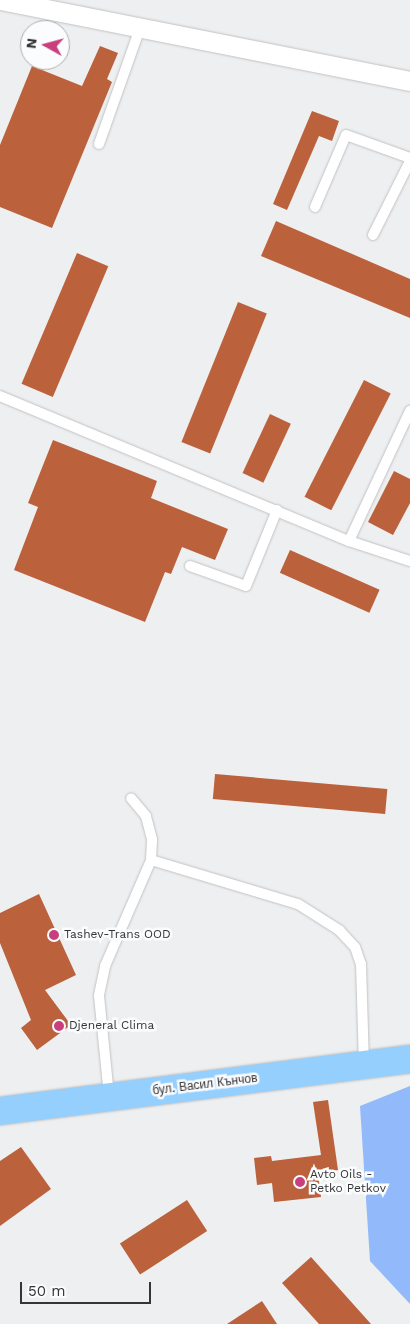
<!DOCTYPE html>
<meta charset="utf-8">
<style>
body{margin:0}
#map{position:relative;width:410px;height:1324px;overflow:hidden;background:#eeeff1;font-family:"Work Sans",sans-serif}
div>[style]{position:absolute}
[style*='--x']{left:calc(var(--x)*1px);top:calc(var(--y)*1px);width:calc(var(--w)*1px);rotate:calc(var(--a)*1deg)}
.forest>*{inset:0;background:#92b9fa}
.building>*{inset:0;background:#bb613b;transform-origin:0 0}
.roads{filter:drop-shadow(0 0 1px #c1c2c3) drop-shadow(0 0 1px #c1c2c3)}
.service>*{height:10px;margin:-5px;padding:0 5px;transform-origin:5px;border-radius:5px;background:#fff}
.minor>*{height:19px;margin:-9.5px;padding:0 9.5px;transform-origin:9.5px;border-radius:9.5px;background:#fff}
.primary>*{height:28px;margin:-14px;padding:0 14px;transform-origin:14px;border-radius:14px;background:#94cffd}
.dots>*{width:14px;height:14px;translate:-50% -50%;box-sizing:border-box;border:2px solid #fbfcfe;border-radius:50%}
span{translate:-50% -50%;white-space:nowrap;text-align:center;line-height:1.15;-webkit-text-stroke:5px #fbfcfe;paint-order:stroke}
.poi-label{font-size:12px;color:#353536}
.left{translate:0 -50%;text-align:left}
.street-label{font-size:12px;color:#353536}
.north{position:absolute;left:20px;top:20px;width:50px;height:50px;box-sizing:border-box;background:#fbfcfe;border:1px solid #acacae;border-radius:50%;rotate:277deg;font-size:14px;font-weight:700;line-height:20px;text-align:center;color:#353536}
.north::after{content:'';display:block;margin:auto;width:18px;height:22px;background:#c83f7b;clip-path:polygon(50% 0,100% 100%,50% 72%,0 100%)}
.scale{position:absolute;left:20px;top:1282px;width:131px;height:22px;box-sizing:border-box;border:2px solid #353536;border-top:0;padding-left:6px;font-size:15px;line-height:18px;white-space:nowrap;color:#353536;-webkit-text-stroke:4px #fbfcfe;paint-order:stroke}
</style>
<div id="map">
<div class="forest">
<i style="clip-path:polygon(410px 1086px,410px 1304px,370px 1261px,360px 1106px)"></i>
</div>
<div class="building">
<i style="clip-path:polygon(100px 46px,118px 53px,107px 79px,112px 82px,52px 228px,0 207px,0 145px,32px 66px,82px 86px)"></i>
<i style="clip-path:polygon(312px 111px,339px 121px,332px 141px,319px 136px,287px 210px,273px 204px)"></i>
<i style="clip-path:polygon(276px 221px,410px 279px,410px 318px,261px 256px)"></i>
<i style="left:77px;top:253px;width:34px;height:142px;rotate:23deg"></i>
<i style="left:238px;top:302px;width:31px;height:151px;rotate:22deg"></i>
<i style="left:364px;top:380px;width:30px;height:131px;rotate:27deg"></i>
<i style="left:270px;top:414px;width:23px;height:65px;rotate:25deg"></i>
<i style="clip-path:polygon(53px 440px,157px 481px,151px 498px,228px 529px,215px 560px,182px 547px,171px 574px,165px 572px,145px 622px,14px 570px,38px 507px,28px 503px)"></i>
<i style="clip-path:polygon(394px 471px,410px 479px,410px 503px,393px 535px,368px 522px)"></i>
<i style="left:290px;top:550px;width:98px;height:25px;rotate:24deg"></i>
<i style="left:215px;top:774px;width:173px;height:25px;rotate:5deg"></i>
<i style="clip-path:polygon(39px 894px,76px 975px,45px 990px,71px 1025px,37px 1050px,21px 1028px,31px 1020px,0 943px,0 913px)"></i>
<i style="clip-path:polygon(328px 1100px,338px 1170px,318px 1173px,321px 1197px,274px 1202px,272px 1183px,257px 1185px,254px 1158px,271px 1156px,272px 1161px,321px 1155px,313px 1102px)"></i>
<i style="clip-path:polygon(21px 1147px,51px 1189px,0 1226px,0 1161px)"></i>
<i style="left:187px;top:1200px;width:37px;height:80px;rotate:57deg"></i>
<i style="clip-path:polygon(311px 1257px,371px 1324px,319px 1324px,282px 1283px)"></i>
<i style="clip-path:polygon(262px 1301px,277px 1324px,227px 1324px)"></i>
</div>
<div class="roads">
<div class="service">
<i style="--x:99;--y:144;--w:123;--a:-70.5"></i>
<i style="--x:315;--y:207;--w:78;--a:-66.7"></i>
<i style="--x:346;--y:135;--w:68;--a:19.8"></i>
<i style="--x:373;--y:235;--w:83;--a:-63.4"></i>
<i style="--x:0;--y:396;--w:378;--a:22.6"></i>
<i style="--x:349;--y:541;--w:64;--a:18.2"></i>
<i style="--x:349;--y:541;--w:144;--a:-64.9"></i>
<i style="--x:190;--y:566;--w:59;--a:19.7"></i>
<i style="--x:246;--y:586;--w:82;--a:-67.8"></i>
<i style="--x:151;--y:860;--w:153;--a:16.7"></i>
<i style="--x:298;--y:904;--w:49;--a:32.4"></i>
<i style="--x:339;--y:930;--w:23;--a:47"></i>
<i style="--x:355;--y:947;--w:18;--a:71"></i>
<i style="--x:361;--y:964;--w:101;--a:88.3"></i>
<i style="--x:109;--y:1096;--w:101;--a:-95.7"></i>
<i style="--x:99;--y:995;--w:30;--a:-78"></i>
<i style="--x:105;--y:966;--w:116;--a:-66.5"></i>
<i style="--x:151;--y:860;--w:21;--a:-87"></i>
<i style="--x:152;--y:839;--w:24;--a:-105"></i>
<i style="--x:146;--y:816;--w:23;--a:-130"></i>
</div>
<div class="minor">
<i style="--x:1;--y:0;--w:417;--a:11.2"></i>
</div>
<div class="primary">
<i style="--x:0;--y:1111;--w:413;--a:-7.2"></i>
</div>
</div>
<div class="dots">
<i style="left:54px;top:935px;background:#c83f7b"></i>
<i style="left:59px;top:1026px;background:#c83f7b"></i>
<i style="left:300px;top:1182px;background:#c83f7b"></i>
</div>
<div class="poi-label">
<span class="left" style="left:64px;top:935px">Tashev-Trans OOD</span>
<span class="left" style="left:69px;top:1026px">Djeneral Clima</span>
<span class="left" style="left:310px;top:1182px">Avto Oils -<br>Petko Petkov</span>
</div>
<div class="street-label">
<span style="left:205px;top:1085px;rotate:-7deg">бул. Васил Кънчов</span>
</div>
<div class="north">N</div>
<div class="scale">50 m</div>
</div>
